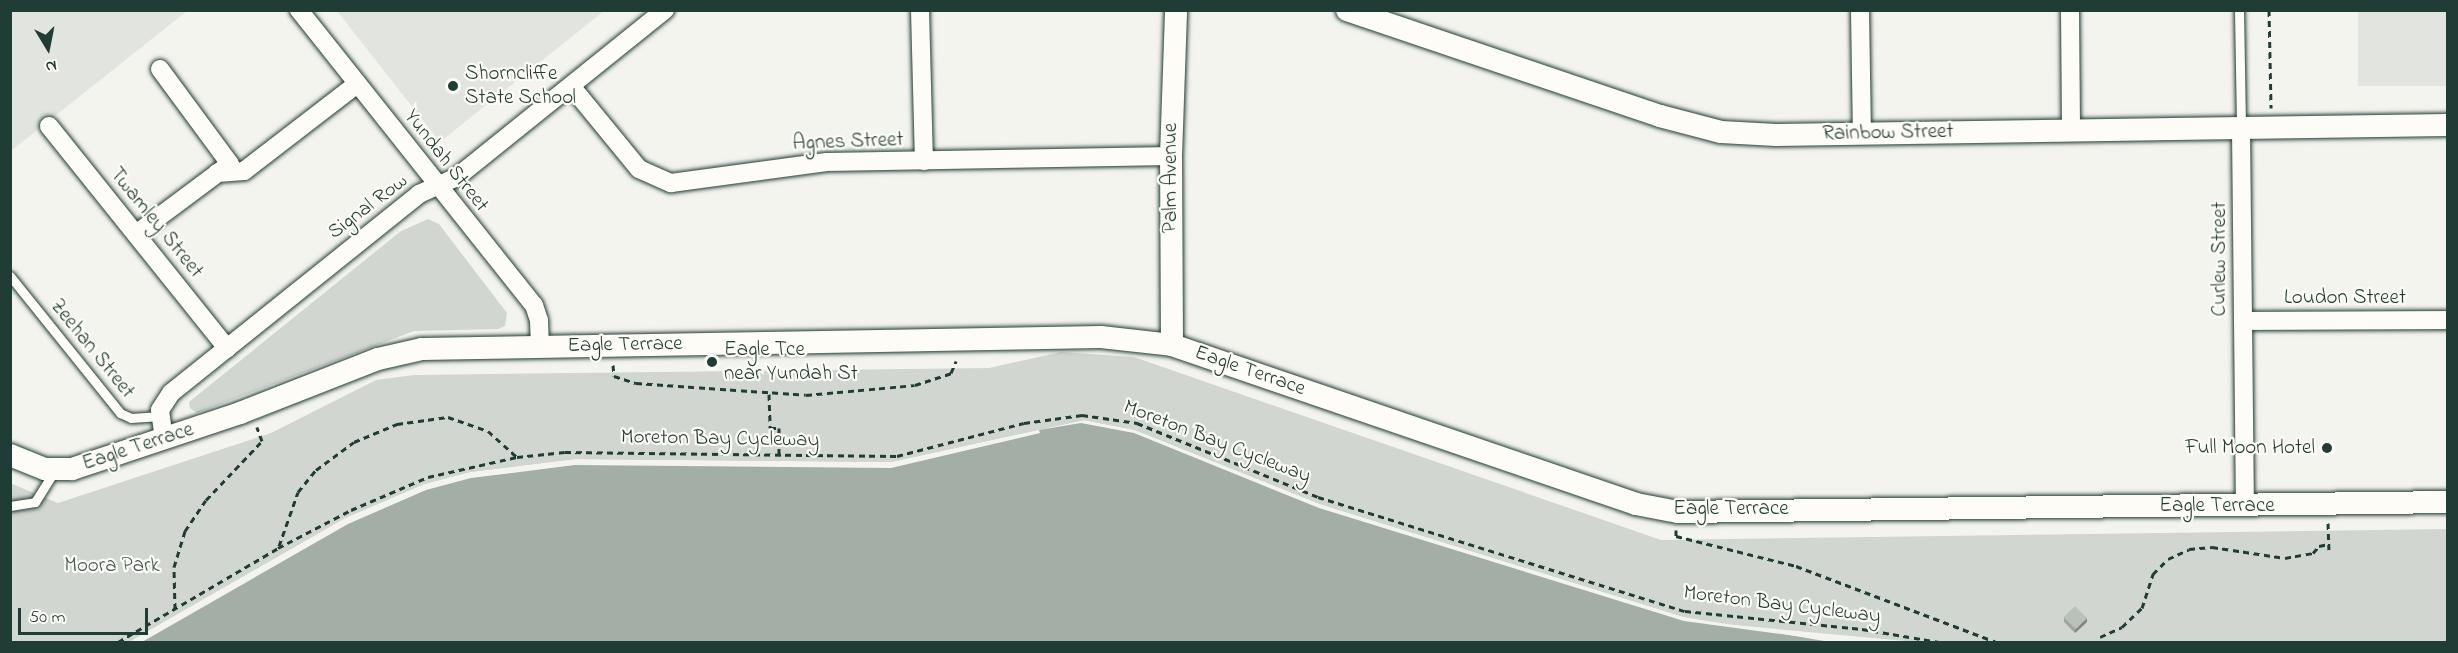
<!DOCTYPE html>
<style>
body{margin:0}
#map{position:relative;width:2458px;height:653px;overflow:hidden;background:#f4f4ef;font-family:"Indie Flower",sans-serif}
div>[style]{position:absolute}
[style*='--x']{left:calc(var(--x)*1px);top:calc(var(--y)*1px);width:calc(var(--w)*1px);rotate:calc(var(--a)*1deg)}
.built>*{inset:0;background:#e2e5df;transform-origin:0 0}
.green>*{inset:0;background:#d1d6d1}
.water>*{inset:0;background:#a3aea7}
.pier>*{inset:0;background:#f4f4ef}
.path>*{height:3px;margin-top:-1.5px;transform-origin:0;background:repeating-linear-gradient(90deg,#1f3d34 0 6px,transparent 0 10.5px)}
.roads{filter:drop-shadow(0 0 2px #1f3d34) drop-shadow(0 0 2px #1f3d34)}
.service>*{height:9px;margin:-4.5px;padding:0 4.5px;transform-origin:4.5px;border-radius:4.5px;background:#fdfcf7}
.minor>*{height:18px;margin:-9px;padding:0 9px;transform-origin:9px;border-radius:9px;background:#fdfcf7}
.tertiary>*{height:22px;margin:-11px;padding:0 11px;transform-origin:11px;border-radius:11px;background:#fdfcf7}
.wall>*{inset:0;background:#9fa6a1}
.shaded-wall>*{inset:0;background:#828783}
.building>*{inset:0;background:#b9c1bb;transform-origin:0 0}
.dots>*{width:16px;height:16px;translate:-50% -50%;box-sizing:border-box;border:3px solid #fdfcf7;border-radius:50%}
span{translate:-50% -50%;white-space:nowrap;text-align:center;line-height:1.15;-webkit-text-stroke:4.5px #fdfcf7;paint-order:stroke}
.poi-label{font-size:21px;color:#1f3d34}
.left{translate:0 -50%;text-align:left}
.right{translate:-100% -50%;text-align:right}
.street-label{font-size:21px;color:#1f3d34}
.park-label{font-size:21px;color:#435c53}
.frame{position:absolute;inset:0;border:12px solid #1f3d34;pointer-events:none}
.north{position:absolute;left:18px;top:18px;width:60px;height:60px;-webkit-text-stroke:4px #fdfcf7;paint-order:stroke;rotate:170deg;font-size:16px;font-weight:700;line-height:24px;text-align:center;color:#1f3d34}
.north::after{content:'';display:block;margin:auto;width:21px;height:27px;background:#1f3d34;clip-path:polygon(50% 0,100% 100%,50% 72%,0 100%)}
.scale{position:absolute;left:18px;top:608px;width:130px;height:27px;box-sizing:border-box;border:3px solid #1f3d34;border-top:0;padding-left:8px;font-size:18px;line-height:21px;white-space:nowrap;color:#1f3d34;-webkit-text-stroke:4px #fdfcf7;paint-order:stroke}
</style>
<div id="map">
<div class="built">
<i style="clip-path:polygon(11px 11px,187px 11px,11px 151px)"></i>
<i style="clip-path:polygon(337px 11px,604px 11px,440px 142px)"></i>
<i style="left:2358px;top:11px;width:89px;height:75px"></i>
</div>
<div class="green">
<i style="clip-path:polygon(428px 219px,439px 224px,507px 313px,505px 326px,498px 329px,414px 331px,197px 413px,190px 408px,189px 402px,401px 231px)"></i>
<i style="clip-path:polygon(1061px 352px,1134px 357px,1661px 540px,2447px 529px,2447px 642px,1916px 642px,1680px 620px,886px 466px,430px 484px,345px 518px,133px 642px,11px 642px,10px 483px,58px 503px,271px 433px,376px 380px,414px 375px,989px 368px)"></i>
</div>
<div class="water">
<i style="clip-path:polygon(1084px 420px,1135px 430px,1320px 504px,1684px 617px,1830px 642px,130px 642px,345px 518px,424px 484px,470px 472px,575px 459px,891px 462px)"></i>
</div>
<div class="pier">
<i style="clip-path:polygon(1084px 420px,1135px 430px,1320px 504px,1684px 617px,1833px 641px,1684px 621px,1319px 508px,1134px 433px,1081px 423px,1039px 430px,1040px 433px,891px 468px,575px 465px,471px 478px,426px 490px,348px 524px,142px 642px,129px 642px,345px 518px,424px 484px,470px 472px,575px 459px,891px 462px)"></i>
</div>
<div class="path">
<i style="--x:2269;--y:10;--w:98;--a:88.8"></i>
<i style="--x:613;--y:365;--w:11;--a:85"></i>
<i style="--x:614;--y:376;--w:23;--a:18"></i>
<i style="--x:636;--y:383;--w:170;--a:4"></i>
<i style="--x:806;--y:395;--w:109;--a:-5.2"></i>
<i style="--x:915;--y:385;--w:38;--a:-18"></i>
<i style="--x:951;--y:373;--w:13;--a:-67"></i>
<i style="--x:769;--y:394;--w:34;--a:88"></i>
<i style="--x:770;--y:428;--w:9;--a:0"></i>
<i style="--x:779;--y:428;--w:26;--a:90"></i>
<i style="--x:2328;--y:523;--w:27;--a:88"></i>
<i style="--x:1676;--y:530;--w:6;--a:90"></i>
<i style="--x:1676;--y:536;--w:124;--a:14"></i>
<i style="--x:1796;--y:566;--w:214;--a:20.8"></i>
<i style="--x:279;--y:546;--w:57;--a:-70.6"></i>
<i style="--x:298;--y:492;--w:28;--a:-51"></i>
<i style="--x:316;--y:470;--w:47;--a:-36.4"></i>
<i style="--x:354;--y:442;--w:47;--a:-22.7"></i>
<i style="--x:397;--y:424;--w:51;--a:-7.8"></i>
<i style="--x:448;--y:417;--w:42;--a:19.3"></i>
<i style="--x:488;--y:431;--w:39;--a:42"></i>
<i style="--x:175;--y:609;--w:42;--a:-91.4"></i>
<i style="--x:174;--y:567;--w:38;--a:-73"></i>
<i style="--x:185;--y:531;--w:37;--a:-56"></i>
<i style="--x:206;--y:500;--w:81;--a:-46.5"></i>
<i style="--x:262;--y:441;--w:15;--a:-110"></i>
<i style="--x:2100;--y:637;--w:24;--a:-24"></i>
<i style="--x:2122;--y:627;--w:28;--a:-44"></i>
<i style="--x:2142;--y:608;--w:36;--a:-72"></i>
<i style="--x:2153;--y:574;--w:21;--a:-45"></i>
<i style="--x:2168;--y:559;--w:23;--a:-25"></i>
<i style="--x:2189;--y:549;--w:23;--a:-5"></i>
<i style="--x:2212;--y:547;--w:74;--a:8.6"></i>
<i style="--x:2285;--y:558;--w:28;--a:-10"></i>
<i style="--x:2313;--y:553;--w:9;--a:-49"></i>
<i style="--x:2319;--y:546;--w:10;--a:-11"></i>
<i style="--x:118;--y:642;--w:186;--a:-30.4"></i>
<i style="--x:278;--y:548;--w:82;--a:-27.5"></i>
<i style="--x:351;--y:510;--w:84;--a:-23.2"></i>
<i style="--x:428;--y:477;--w:91;--a:-12.7"></i>
<i style="--x:517;--y:457;--w:48;--a:-5.9"></i>
<i style="--x:565;--y:452;--w:332;--a:0.7"></i>
<i style="--x:897;--y:456;--w:131;--a:-14.6"></i>
<i style="--x:1024;--y:423;--w:59;--a:-7.9"></i>
<i style="--x:1082;--y:415;--w:56;--a:8.3"></i>
<i style="--x:1137;--y:423;--w:196;--a:22.2"></i>
<i style="--x:1318;--y:497;--w:384;--a:17.3"></i>
<i style="--x:1685;--y:611;--w:178;--a:5.8"></i>
<i style="--x:1862;--y:629;--w:78;--a:9.6"></i>
</div>
<div class="roads">
<div class="service">
<i style="--x:2239;--y:10;--w:116;--a:89"></i>
<i style="--x:10;--y:276;--w:176;--a:51.2"></i>
<i style="--x:120;--y:413;--w:12;--a:24"></i>
<i style="--x:131;--y:418;--w:29;--a:-4"></i>
<i style="--x:10;--y:506;--w:25;--a:-9"></i>
<i style="--x:35;--y:502;--w:38;--a:-58"></i>
</div>
<div class="minor">
<i style="--x:299;--y:10;--w:377;--a:51.5"></i>
<i style="--x:534;--y:305;--w:16;--a:72"></i>
<i style="--x:539;--y:320;--w:26;--a:88"></i>
<i style="--x:920;--y:10;--w:151;--a:88.5"></i>
<i style="--x:1860;--y:10;--w:123;--a:89.1"></i>
<i style="--x:2070;--y:10;--w:121;--a:89.5"></i>
<i style="--x:571;--y:86;--w:107;--a:50.7"></i>
<i style="--x:639;--y:169;--w:35;--a:24"></i>
<i style="--x:671;--y:183;--w:157;--a:-7.7"></i>
<i style="--x:827;--y:162;--w:344;--a:-1"></i>
<i style="--x:49;--y:126;--w:285;--a:51.3"></i>
<i style="--x:2241;--y:129;--w:378;--a:89.4"></i>
<i style="--x:217;--y:173;--w:27;--a:-4"></i>
<i style="--x:244;--y:171;--w:143;--a:-37.6"></i>
<i style="--x:136;--y:234;--w:117;--a:-36.7"></i>
<i style="--x:230;--y:164;--w:118;--a:-126.4"></i>
<i style="--x:2243;--y:321;--w:205;--a:-0.3"></i>
<i style="--x:164;--y:439;--w:29;--a:-98"></i>
<i style="--x:160;--y:410;--w:20;--a:-57"></i>
<i style="--x:171;--y:393;--w:318;--a:-38.7"></i>
<i style="--x:419;--y:194;--w:42;--a:-24.1"></i>
<i style="--x:457;--y:177;--w:267;--a:-38.8"></i>
</div>
<div class="tertiary">
<i style="--x:1347;--y:10;--w:330;--a:18.7"></i>
<i style="--x:1660;--y:116;--w:63;--a:14.7"></i>
<i style="--x:1721;--y:132;--w:55;--a:3.1"></i>
<i style="--x:1776;--y:135;--w:672;--a:-0.85"></i>
<i style="--x:1172;--y:345;--w:189;--a:-90.3"></i>
<i style="--x:1171;--y:156;--w:146;--a:-88"></i>
<i style="--x:10;--y:455;--w:38;--a:22"></i>
<i style="--x:45;--y:469;--w:27;--a:0"></i>
<i style="--x:72;--y:469;--w:177;--a:-18.4"></i>
<i style="--x:240;--y:413;--w:148;--a:-21.4"></i>
<i style="--x:378;--y:359;--w:45;--a:-12.8"></i>
<i style="--x:422;--y:349;--w:679;--a:-1.01"></i>
<i style="--x:1101;--y:337;--w:71;--a:6.4"></i>
<i style="--x:1172;--y:345;--w:490;--a:18.9"></i>
<i style="--x:1636;--y:504;--w:43;--a:10.8"></i>
<i style="--x:1678;--y:512;--w:770;--a:-0.74"></i>
</div>
</div>
<div class="wall">
<i style="clip-path:polygon(2064px 617px,2087px 622px,2075px 633px,2064px 622px)"></i>
</div>
<div class="shaded-wall">
<i style="clip-path:polygon(2087px 618px,2087px 622px,2075px 633px,2075px 629px)"></i>
</div>
<div class="building">
<i style="left:2075px;top:606px;width:17px;height:16px;rotate:45deg"></i>
</div>
<div class="dots">
<i style="left:453px;top:86px;background:#1f3d34"></i>
<i style="left:712px;top:362px;background:#1f3d34"></i>
<i style="left:2327px;top:448px;background:#1f3d34"></i>
</div>
<div class="poi-label">
<span class="left" style="left:465px;top:86px">Shorncliffe<br>State School</span>
<span class="left" style="left:724px;top:362px">Eagle Tce<br>near Yundah St</span>
<span class="right" style="left:2315px;top:448px">Full Moon Hotel</span>
</div>
<div class="street-label">
<span style="left:1888px;top:133px;rotate:-1deg">Rainbow Street</span>
<span style="left:848px;top:142px;rotate:-2deg">Agnes Street</span>
<span style="left:446px;top:161px;rotate:52deg">Yundah Street</span>
<span style="left:1171px;top:178px;rotate:-90deg">Palm Avenue</span>
<span style="left:368px;top:207px;rotate:-37deg">Signal Row</span>
<span style="left:156px;top:223px;rotate:51deg">Twamley Street</span>
<span style="left:2220px;top:259px;rotate:-90deg">Curlew Street</span>
<span style="left:2345px;top:298px">Loudon Street</span>
<span style="left:625px;top:345px;rotate:-1deg">Eagle Terrace</span>
<span style="left:92px;top:349px;rotate:51deg">Zeehan Street</span>
<span style="left:1250px;top:371px;rotate:19deg">Eagle Terrace</span>
<span style="left:720px;top:439px;rotate:1deg">Moreton Bay Cycleway</span>
<span style="left:1217px;top:442px;rotate:21deg">Moreton Bay Cycleway</span>
<span style="left:138px;top:447px;rotate:-18deg">Eagle Terrace</span>
<span style="left:2217px;top:506px">Eagle Terrace</span>
<span style="left:1731px;top:509px">Eagle Terrace</span>
<span style="left:1782px;top:605px;rotate:7deg">Moreton Bay Cycleway</span>
</div>
<div class="park-label">
<span style="left:112px;top:566px">Moora Park</span>
</div>
<div class="frame"></div>
<div class="north">N</div>
<div class="scale">50 m</div>
</div>
